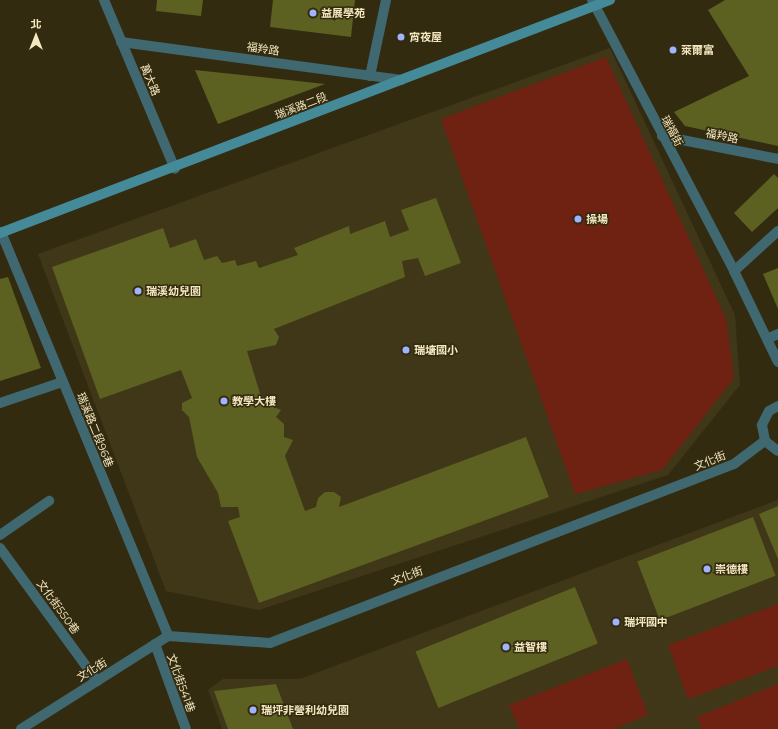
<!DOCTYPE html>
<meta charset="utf-8">
<style>
body{margin:0}
#map{position:relative;width:778px;height:729px;overflow:hidden;background:#332b10;font-family:Montserrat,"Noto Sans TC",sans-serif}
div>[style]{position:absolute}
[style*='--x']{left:calc(var(--x)*1px);top:calc(var(--y)*1px);width:calc(var(--w)*1px);rotate:calc(var(--a)*1deg)}
.built>*{inset:0;background:#403718}
.green>*{inset:0;background:#6f2112}
.building>*{inset:0;background:#5c6020;transform-origin:0 0}
.lane>*{height:10px;margin:-5px;padding:0 5px;transform-origin:5px;border-radius:5px;background:#3f6871}
.street>*{height:10px;margin:-5px;padding:0 5px;transform-origin:5px;border-radius:5px;background:#3f6871}
.secondary>*{height:10px;margin:-5px;padding:0 5px;transform-origin:5px;border-radius:5px;background:#448a98}
.dots>*{width:11px;height:11px;translate:-50% -50%;box-sizing:border-box;border:2px solid #332b10;border-radius:50%}
span{translate:-50% -50%;white-space:nowrap;text-align:center;line-height:1.15;-webkit-text-stroke:3px #332b10;paint-order:stroke}
.poi-label{font-size:11px;color:#f4e8c0;font-weight:700}
.left{translate:0 -50%;text-align:left}
.street-label{font-size:11px;color:#f4e8c0}
.north{position:absolute;left:16px;top:16px;width:40px;height:40px;-webkit-text-stroke:3px #332b10;paint-order:stroke;rotate:0deg;font-size:11px;font-weight:700;line-height:16px;text-align:center;color:#f4e8c0}
.north::after{content:'';display:block;margin:auto;width:14px;height:18px;background:#f4e8c0;clip-path:polygon(50% 0,100% 100%,50% 72%,0 100%)}
</style>
<div id="map">
<div class="built">
<i style="clip-path:polygon(610px 48px,735px 315px,740px 385px,668px 475px,259px 610px,166px 591px,38px 254px)"></i>
<i style="clip-path:polygon(778px 500px,778px 729px,222px 729px,208px 690px,223px 679px,300px 679px)"></i>
</div>
<div class="green">
<i style="clip-path:polygon(606px 57px,726px 319px,734px 378px,662px 470px,575px 494px,441px 119px)"></i>
<i style="clip-path:polygon(778px 604px,778px 666px,688px 699px,668px 645px)"></i>
<i style="clip-path:polygon(627px 659px,648px 715px,613px 729px,519px 729px,509px 705px)"></i>
<i style="clip-path:polygon(778px 684px,778px 729px,702px 729px,697px 717px)"></i>
</div>
<div class="building">
<i style="clip-path:polygon(157px 0,203px 0,201px 16px,156px 11px)"></i>
<i style="clip-path:polygon(273px 0,355px 0,351px 37px,270px 27px)"></i>
<i style="clip-path:polygon(725px 0,778px 0,778px 146px,685px 126px,674px 112px,749px 76px,708px 10px)"></i>
<i style="clip-path:polygon(195px 70px,325px 84px,218px 124px)"></i>
<i style="clip-path:polygon(774px 174px,778px 178px,778px 208px,752px 232px,734px 213px)"></i>
<i style="clip-path:polygon(436px 198px,461px 263px,425px 276px,418px 258px,402px 261px,405px 277px,274px 329px,279px 337px,276px 345px,247px 351px,263px 403px,281px 410px,276px 417px,284px 424px,284px 437px,293px 440px,285px 456px,305px 511px,316px 507px,318px 498px,325px 492px,334px 492px,341px 497px,339px 507px,526px 437px,549px 497px,259px 603px,228px 521px,240px 517px,238px 507px,221px 507px,218px 493px,197px 457px,189px 417px,182px 410px,182px 403px,192px 398px,181px 370px,100px 399px,52px 267px,163px 228px,170px 248px,196px 239px,204px 260px,217px 256px,222px 263px,235px 260px,237px 266px,256px 261px,259px 268px,298px 255px,294px 248px,349px 226px,350px 234px,385px 221px,390px 237px,409px 230px,401px 210px)"></i>
<i style="clip-path:polygon(778px 268px,778px 309px,763px 274px)"></i>
<i style="clip-path:polygon(8px 277px,41px 368px,0 381px,0 279px)"></i>
<i style="clip-path:polygon(778px 506px,778px 559px,759px 514px)"></i>
<i style="left:753px;top:517px;width:63px;height:124px;rotate:69deg"></i>
<i style="left:575px;top:587px;width:61px;height:172px;rotate:68deg"></i>
<i style="clip-path:polygon(276px 684px,293px 729px,228px 729px,214px 691px)"></i>
</div>
<div class="lane">
<i style="--x:370;--y:76;--w:78;--a:-78.1"></i>
<i style="--x:769;--y:338;--w:10;--a:-24"></i>
<i style="--x:0;--y:403;--w:65;--a:-18.7"></i>
<i style="--x:0;--y:535;--w:60;--a:-34.8"></i>
<i style="--x:0;--y:548;--w:165;--a:53.9"></i>
</div>
<div class="street">
<i style="--x:104;--y:0;--w:183;--a:67.2"></i>
<i style="--x:592;--y:0;--w:306;--a:62.3"></i>
<i style="--x:121;--y:42;--w:283;--a:7.7"></i>
<i style="--x:662;--y:136;--w:118;--a:11.2"></i>
<i style="--x:778;--y:231;--w:59;--a:137.7"></i>
<i style="--x:734;--y:271;--w:101;--a:64.2"></i>
<i style="--x:1;--y:232;--w:437;--a:67.5"></i>
<i style="--x:778;--y:406;--w:10;--a:151"></i>
<i style="--x:769;--y:411;--w:16;--a:117"></i>
<i style="--x:762;--y:425;--w:16;--a:79"></i>
<i style="--x:765;--y:441;--w:16;--a:38"></i>
<i style="--x:155;--y:644;--w:90;--a:70"></i>
<i style="--x:21;--y:729;--w:174;--a:-32.3"></i>
<i style="--x:168;--y:636;--w:102;--a:3.9"></i>
<i style="--x:270;--y:643;--w:497;--a:-21.1"></i>
<i style="--x:734;--y:464;--w:39;--a:-37"></i>
</div>
<div class="secondary">
<i style="--x:0;--y:233;--w:653;--a:-20.91"></i>
</div>
<div class="dots">
<i style="left:313px;top:13px;background:#a0b3fd"></i>
<i style="left:401px;top:37px;background:#a0b3fd"></i>
<i style="left:673px;top:50px;background:#a0b3fd"></i>
<i style="left:578px;top:219px;background:#a0b3fd"></i>
<i style="left:138px;top:291px;background:#a0b3fd"></i>
<i style="left:406px;top:350px;background:#a0b3fd"></i>
<i style="left:224px;top:401px;background:#a0b3fd"></i>
<i style="left:707px;top:569px;background:#a0b3fd"></i>
<i style="left:616px;top:622px;background:#a0b3fd"></i>
<i style="left:506px;top:647px;background:#a0b3fd"></i>
<i style="left:253px;top:710px;background:#a0b3fd"></i>
</div>
<div class="poi-label">
<span class="left" style="left:321px;top:13px">益展學苑</span>
<span class="left" style="left:409px;top:37px">宵夜屋</span>
<span class="left" style="left:681px;top:50px">萊爾富</span>
<span class="left" style="left:586px;top:219px">操場</span>
<span class="left" style="left:146px;top:291px">瑞溪幼兒園</span>
<span class="left" style="left:414px;top:350px">瑞塘國小</span>
<span class="left" style="left:232px;top:401px">教學大樓</span>
<span class="left" style="left:715px;top:569px">崇德樓</span>
<span class="left" style="left:624px;top:622px">瑞坪國中</span>
<span class="left" style="left:514px;top:647px">益智樓</span>
<span class="left" style="left:261px;top:710px">瑞坪非營利幼兒園</span>
</div>
<div class="street-label">
<span style="left:263px;top:49px;rotate:8deg">福羚路</span>
<span style="left:150px;top:80px;rotate:67deg">萬大路</span>
<span style="left:301px;top:106px;rotate:-21deg">瑞溪路二段</span>
<span style="left:672px;top:131px;rotate:62deg">瑞福街</span>
<span style="left:722px;top:136px;rotate:11deg">福羚路</span>
<span style="left:95px;top:430px;rotate:68deg">瑞溪路二段96巷</span>
<span style="left:710px;top:461px;rotate:-22deg">文化街</span>
<span style="left:407px;top:576px;rotate:-21deg">文化街</span>
<span style="left:58px;top:607px;rotate:54deg">文化街550巷</span>
<span style="left:92px;top:670px;rotate:-32deg">文化街</span>
<span style="left:181px;top:683px;rotate:70deg">文化街541巷</span>
</div>
<div class="north">北</div>
</div>
